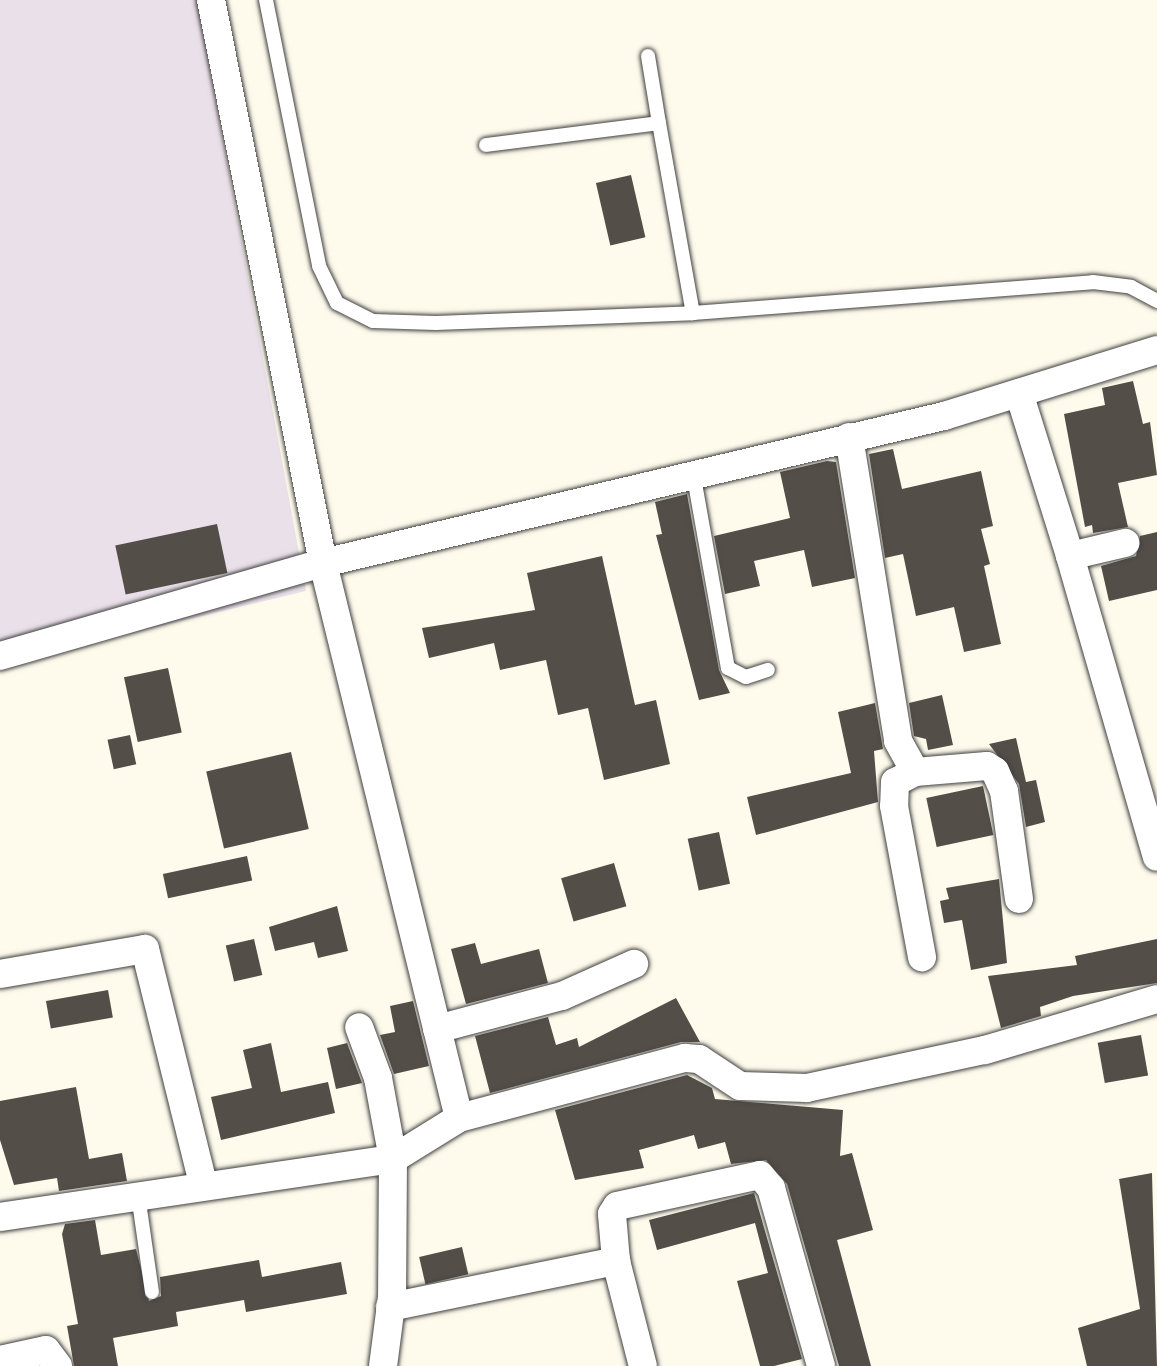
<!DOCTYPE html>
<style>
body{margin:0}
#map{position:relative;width:1157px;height:1366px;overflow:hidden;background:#fefbec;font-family:Bitter,serif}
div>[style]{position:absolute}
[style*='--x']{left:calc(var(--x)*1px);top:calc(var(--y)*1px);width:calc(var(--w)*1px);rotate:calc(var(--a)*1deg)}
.industrial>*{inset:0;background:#eae0ea}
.building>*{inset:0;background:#544e49;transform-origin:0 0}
.roads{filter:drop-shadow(0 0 2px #3f3f3f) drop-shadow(0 0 2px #3f3f3f)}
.service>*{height:14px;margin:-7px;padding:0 7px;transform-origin:7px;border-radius:7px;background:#fff}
.minor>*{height:28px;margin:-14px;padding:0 14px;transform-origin:14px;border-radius:14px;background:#fff}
span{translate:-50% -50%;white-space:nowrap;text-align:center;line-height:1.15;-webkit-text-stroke:7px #fff;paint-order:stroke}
</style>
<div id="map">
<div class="industrial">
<i style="clip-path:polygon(0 0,197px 0,306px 591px,0 665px)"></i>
</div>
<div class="building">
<i style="left:631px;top:175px;width:64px;height:36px;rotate:77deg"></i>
<i style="clip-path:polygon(1133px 381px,1143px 424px,1150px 422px,1157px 475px,1118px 483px,1128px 527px,1093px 533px,1092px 525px,1085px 527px,1064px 414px,1105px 405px,1102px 388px)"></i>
<i style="clip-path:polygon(893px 449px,902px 489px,981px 471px,993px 526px,981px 529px,990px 564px,984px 566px,1001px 644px,964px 652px,954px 607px,916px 616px,903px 554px,885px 558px,869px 454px)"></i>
<i style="clip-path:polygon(827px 461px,836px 462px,855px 578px,812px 587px,804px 550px,754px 561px,760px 586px,725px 594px,714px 536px,790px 518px,780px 472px)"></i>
<i style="clip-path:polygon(687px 494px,719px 670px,730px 693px,699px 700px,656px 535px,662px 534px,655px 502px)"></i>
<i style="left:217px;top:524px;width:50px;height:104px;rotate:78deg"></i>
<i style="clip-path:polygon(1157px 532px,1157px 590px,1109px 601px,1101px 566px,1136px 556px,1140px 536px)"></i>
<i style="clip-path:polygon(602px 556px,635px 705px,656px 700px,670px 764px,604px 780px,588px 708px,558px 715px,546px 660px,500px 670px,494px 643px,429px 658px,422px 628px,535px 610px,527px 573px)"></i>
<i style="left:168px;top:668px;width:66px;height:45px;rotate:78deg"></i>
<i style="clip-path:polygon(942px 695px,953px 745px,928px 750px,926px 739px,914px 736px,909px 703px)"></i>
<i style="clip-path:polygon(875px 703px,883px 749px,874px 751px,878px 802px,756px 835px,747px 797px,851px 773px,838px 712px)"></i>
<i style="left:130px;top:735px;width:30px;height:23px;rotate:78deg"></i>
<i style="clip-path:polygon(1016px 738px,1026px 782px,1036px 780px,1045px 822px,1026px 827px,1019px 784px,989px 744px)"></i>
<i style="left:291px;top:752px;width:79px;height:87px;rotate:77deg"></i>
<i style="left:983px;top:786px;width:50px;height:58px;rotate:78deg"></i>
<i style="left:719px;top:832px;width:53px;height:32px;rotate:78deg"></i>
<i style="left:247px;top:856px;width:25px;height:86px;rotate:78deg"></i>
<i style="left:614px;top:863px;width:45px;height:55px;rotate:74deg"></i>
<i style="clip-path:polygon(999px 879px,1007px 963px,971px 970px,962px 920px,944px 923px,940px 901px,949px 899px,946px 888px)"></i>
<i style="clip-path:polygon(337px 906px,348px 951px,318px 958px,314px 942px,275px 951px,269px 927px)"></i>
<i style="left:254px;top:939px;width:37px;height:29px;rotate:77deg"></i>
<i style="clip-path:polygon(1157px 939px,1157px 983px,1073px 996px,1040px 1007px,1041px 1016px,1001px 1028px,988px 976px,1077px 965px,1075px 956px)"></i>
<i style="clip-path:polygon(475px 943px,481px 964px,539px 949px,548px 983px,466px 1004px,451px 949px)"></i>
<i style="left:108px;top:990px;width:28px;height:63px;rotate:80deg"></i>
<i style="clip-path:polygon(676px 998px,700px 1042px,681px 1042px,490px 1093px,475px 1036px,548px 1017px,556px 1045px,577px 1038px,579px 1047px)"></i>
<i style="clip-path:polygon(413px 1001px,429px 1066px,394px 1074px,380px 1035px,395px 1032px,390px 1006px)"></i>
<i style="left:1141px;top:1035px;width:41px;height:44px;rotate:80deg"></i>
<i style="clip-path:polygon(271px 1043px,281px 1092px,328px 1082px,335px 1113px,221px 1140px,211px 1097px,252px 1088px,243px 1050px)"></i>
<i style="clip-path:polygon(347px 1043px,362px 1083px,336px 1089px,327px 1048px)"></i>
<i style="clip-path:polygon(687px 1075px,712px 1088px,715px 1099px,843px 1110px,840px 1156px,852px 1153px,873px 1230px,837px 1240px,871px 1366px,839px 1366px,787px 1184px,766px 1160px,731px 1164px,725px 1142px,698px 1149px,694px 1135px,639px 1150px,644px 1168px,575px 1180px,555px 1110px)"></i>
<i style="clip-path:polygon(76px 1087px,89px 1159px,122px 1153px,127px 1181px,59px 1191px,57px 1178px,14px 1185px,0 1140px,0 1101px)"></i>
<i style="clip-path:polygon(1152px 1173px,1157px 1366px,1087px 1366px,1078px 1328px,1140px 1309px,1119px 1179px)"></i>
<i style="clip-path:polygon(754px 1193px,802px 1359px,774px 1366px,760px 1366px,737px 1281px,768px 1273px,755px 1223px,657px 1250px,649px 1220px)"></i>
<i style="clip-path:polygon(95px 1220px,101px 1255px,136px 1249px,149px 1301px,161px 1296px,160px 1277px,259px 1260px,262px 1277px,341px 1262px,347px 1294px,246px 1312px,244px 1300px,176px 1312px,178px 1326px,113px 1338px,118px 1366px,74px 1366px,67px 1326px,78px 1324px,62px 1234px,65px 1224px)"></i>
<i style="left:462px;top:1247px;width:28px;height:44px;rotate:77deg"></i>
</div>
<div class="roads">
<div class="service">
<i style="--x:266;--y:0;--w:271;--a:78.7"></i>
<i style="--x:319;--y:266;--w:41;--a:64.1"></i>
<i style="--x:337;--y:303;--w:40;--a:26.6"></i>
<i style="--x:373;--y:321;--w:63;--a:1.8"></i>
<i style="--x:436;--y:323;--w:257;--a:-2.2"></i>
<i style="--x:648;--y:56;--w:68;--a:80.7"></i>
<i style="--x:486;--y:145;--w:174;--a:-7.2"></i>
<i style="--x:659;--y:123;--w:193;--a:79.9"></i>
<i style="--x:693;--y:313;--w:401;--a:-4.4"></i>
<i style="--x:1093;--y:282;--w:38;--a:7"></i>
<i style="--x:1131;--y:287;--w:30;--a:28"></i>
<i style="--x:693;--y:472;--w:199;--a:79.9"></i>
<i style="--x:728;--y:668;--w:20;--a:27"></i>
<i style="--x:746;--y:677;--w:23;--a:-18"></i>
<i style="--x:138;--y:1195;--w:98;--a:81.8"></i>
</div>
<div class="minor">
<i style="--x:211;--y:0;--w:574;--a:78.75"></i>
<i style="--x:323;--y:563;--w:571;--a:76.23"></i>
<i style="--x:459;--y:1118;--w:78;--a:148.2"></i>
<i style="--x:393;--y:1159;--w:138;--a:90.4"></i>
<i style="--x:392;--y:1297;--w:70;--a:97.4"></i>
<i style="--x:1019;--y:393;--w:171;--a:72.6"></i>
<i style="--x:1070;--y:556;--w:57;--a:-13.3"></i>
<i style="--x:849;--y:437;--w:308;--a:80.8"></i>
<i style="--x:898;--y:741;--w:35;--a:61"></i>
<i style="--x:915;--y:772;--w:72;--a:-4.8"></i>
<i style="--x:987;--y:766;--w:9;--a:32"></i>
<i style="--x:995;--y:771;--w:22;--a:66"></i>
<i style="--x:1004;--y:791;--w:109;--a:82.1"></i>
<i style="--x:1070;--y:556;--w:313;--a:73.9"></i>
<i style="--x:0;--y:656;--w:336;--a:-16.1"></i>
<i style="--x:323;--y:563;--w:638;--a:-13.32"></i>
<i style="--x:944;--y:416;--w:223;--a:-17.2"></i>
<i style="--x:915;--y:772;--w:22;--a:153"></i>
<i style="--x:895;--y:782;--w:24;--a:92"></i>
<i style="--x:894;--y:806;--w:154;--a:79.5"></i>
<i style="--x:0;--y:974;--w:147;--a:-9.8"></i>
<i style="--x:145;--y:949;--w:241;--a:76.1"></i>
<i style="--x:437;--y:1029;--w:129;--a:-14.8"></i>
<i style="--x:562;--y:996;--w:79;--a:-24"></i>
<i style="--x:459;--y:1118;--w:234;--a:-14.9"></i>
<i style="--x:685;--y:1058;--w:14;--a:4"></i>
<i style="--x:699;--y:1059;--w:49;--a:33.4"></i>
<i style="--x:740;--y:1086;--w:67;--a:1.7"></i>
<i style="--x:807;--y:1088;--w:182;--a:-12.1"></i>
<i style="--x:985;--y:1050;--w:179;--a:-16.5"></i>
<i style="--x:0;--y:1217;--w:397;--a:-8.4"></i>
<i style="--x:393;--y:1159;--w:82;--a:-100.5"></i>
<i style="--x:378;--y:1078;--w:54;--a:-110.4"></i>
<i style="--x:616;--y:1261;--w:47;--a:-94.9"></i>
<i style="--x:612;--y:1214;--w:9;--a:-58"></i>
<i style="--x:617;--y:1206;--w:146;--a:-12.2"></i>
<i style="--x:760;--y:1175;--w:17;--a:50"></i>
<i style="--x:771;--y:1188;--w:185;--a:74.3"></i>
<i style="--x:390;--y:1307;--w:231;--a:-11.5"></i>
<i style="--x:616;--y:1261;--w:108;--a:75.6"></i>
<i style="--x:0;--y:1360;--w:47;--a:-12.3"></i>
<i style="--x:46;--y:1350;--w:20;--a:53"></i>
</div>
</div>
</div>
